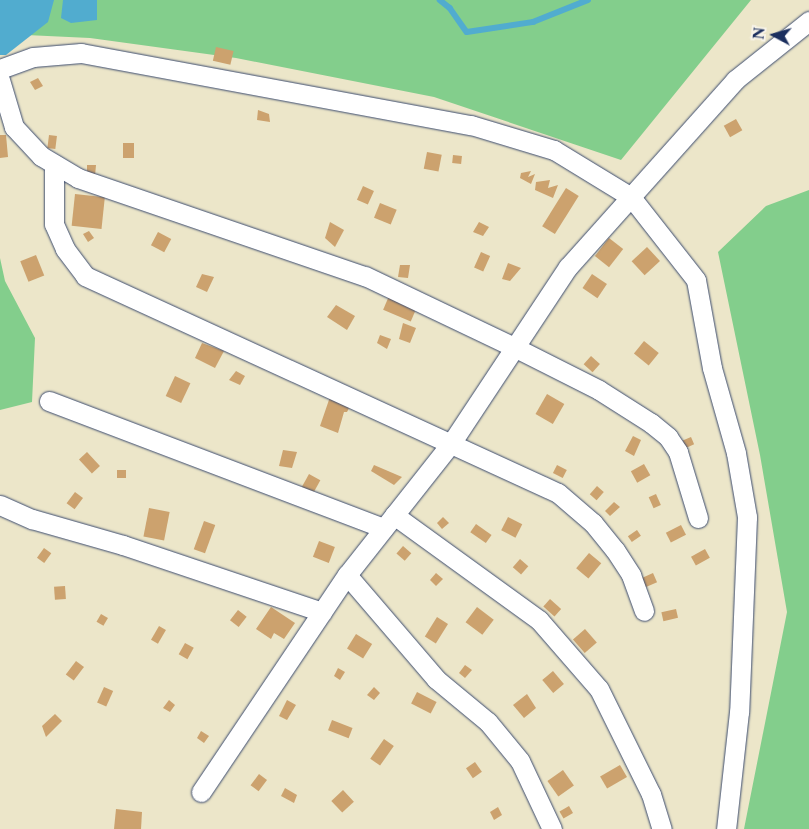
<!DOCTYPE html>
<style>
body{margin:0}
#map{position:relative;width:809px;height:829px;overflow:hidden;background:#ece6c9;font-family:"Libre Caslon Text",serif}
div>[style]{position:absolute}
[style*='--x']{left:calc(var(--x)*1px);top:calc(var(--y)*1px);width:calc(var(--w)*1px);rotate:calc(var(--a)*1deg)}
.green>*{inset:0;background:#83ce8c}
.water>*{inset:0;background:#51accf}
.stream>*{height:5.5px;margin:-2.75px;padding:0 2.75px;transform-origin:2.75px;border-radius:2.75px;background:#51accf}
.building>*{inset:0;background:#cca26e;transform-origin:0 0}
.roads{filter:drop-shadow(0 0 1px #3a4a6e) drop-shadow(0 0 1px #3a4a6e)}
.minor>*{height:19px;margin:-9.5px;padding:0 9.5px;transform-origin:9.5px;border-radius:9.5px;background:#fff}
span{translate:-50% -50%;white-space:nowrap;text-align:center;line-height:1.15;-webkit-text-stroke:4px #f7f3e8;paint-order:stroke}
.north{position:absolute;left:749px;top:10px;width:50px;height:50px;-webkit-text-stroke:4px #f7f3e8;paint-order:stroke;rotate:276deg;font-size:14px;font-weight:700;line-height:20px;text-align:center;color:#1b2f5e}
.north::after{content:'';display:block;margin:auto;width:18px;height:22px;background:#1b2f5e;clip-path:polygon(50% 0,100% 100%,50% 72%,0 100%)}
</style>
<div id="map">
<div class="green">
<i style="clip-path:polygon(0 0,751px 0,621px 160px,434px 97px,236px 58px,90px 38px,5px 34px)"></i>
<i style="clip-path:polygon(809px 190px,809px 829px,744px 829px,787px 612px,760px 455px,718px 252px,766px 206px)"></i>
<i style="clip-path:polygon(0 258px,5px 281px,35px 338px,32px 402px,0 410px)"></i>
</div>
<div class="water">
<i style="clip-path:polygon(0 0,54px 0,48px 22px,6px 55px,0 55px)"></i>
<i style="clip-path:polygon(63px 0,97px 0,97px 20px,71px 23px,61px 18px)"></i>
</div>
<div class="stream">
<i style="--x:440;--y:0;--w:13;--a:39"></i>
<i style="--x:450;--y:8;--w:29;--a:55"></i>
<i style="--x:467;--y:32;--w:67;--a:-8.6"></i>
<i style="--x:533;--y:22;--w:59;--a:-21.8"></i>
</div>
<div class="building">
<i style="left:216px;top:47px;width:18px;height:14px;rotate:13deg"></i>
<i style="clip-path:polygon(38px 78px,43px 86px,35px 90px,30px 82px)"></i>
<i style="clip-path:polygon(258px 110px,269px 114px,270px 122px,257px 120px)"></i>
<i style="left:736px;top:119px;width:13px;height:14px;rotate:61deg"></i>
<i style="clip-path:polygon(0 135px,6px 135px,8px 157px,0 158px)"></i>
<i style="left:49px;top:135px;width:8px;height:13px;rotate:7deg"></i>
<i style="left:123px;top:143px;width:11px;height:15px"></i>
<i style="left:427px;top:152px;width:15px;height:17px;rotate:11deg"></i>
<i style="left:453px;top:155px;width:9px;height:8px;rotate:6deg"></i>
<i style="clip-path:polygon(87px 165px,96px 165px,95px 176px,87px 175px)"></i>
<i style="clip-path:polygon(531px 171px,528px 177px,535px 174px,531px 184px,520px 178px,521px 173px)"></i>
<i style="clip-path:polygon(550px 180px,548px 188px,558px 185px,553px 198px,535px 190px,536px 182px)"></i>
<i style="left:363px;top:186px;width:12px;height:15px;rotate:24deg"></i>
<i style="left:566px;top:188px;width:15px;height:45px;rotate:32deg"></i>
<i style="left:75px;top:194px;width:30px;height:32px;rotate:6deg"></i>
<i style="left:380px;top:203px;width:18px;height:16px;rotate:22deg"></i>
<i style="clip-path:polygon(330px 222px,344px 230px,335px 247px,325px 238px)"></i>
<i style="clip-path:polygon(479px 222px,489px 227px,483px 236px,473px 232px)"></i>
<i style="clip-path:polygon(89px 231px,94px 238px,88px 242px,83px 234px)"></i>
<i style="left:158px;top:232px;width:15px;height:15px;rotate:28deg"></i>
<i style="left:609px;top:238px;width:18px;height:23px;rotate:38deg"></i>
<i style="left:647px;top:247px;width:19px;height:21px;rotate:47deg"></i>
<i style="left:481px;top:252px;width:10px;height:17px;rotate:24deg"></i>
<i style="left:36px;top:255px;width:22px;height:17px;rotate:68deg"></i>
<i style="clip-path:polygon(508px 263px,521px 268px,510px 281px,502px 279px)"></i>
<i style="clip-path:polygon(400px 265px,410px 265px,408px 278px,398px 277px)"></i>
<i style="clip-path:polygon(202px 274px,214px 277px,207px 292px,196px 287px)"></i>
<i style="left:592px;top:274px;width:18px;height:17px;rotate:34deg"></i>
<i style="left:389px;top:296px;width:30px;height:15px;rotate:23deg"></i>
<i style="clip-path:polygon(336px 305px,355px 316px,347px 330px,327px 317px)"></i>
<i style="clip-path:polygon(403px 323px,416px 328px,410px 343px,399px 339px)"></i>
<i style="clip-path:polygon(380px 335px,391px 339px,387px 349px,377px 343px)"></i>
<i style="left:644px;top:341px;width:19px;height:16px;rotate:39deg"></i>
<i style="clip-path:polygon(202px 343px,224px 351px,215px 368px,195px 358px)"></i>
<i style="left:591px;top:356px;width:12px;height:11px;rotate:42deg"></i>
<i style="clip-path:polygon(236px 371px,245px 376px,240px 385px,229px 380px)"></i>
<i style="left:175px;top:376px;width:17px;height:22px;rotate:25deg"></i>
<i style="clip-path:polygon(331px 394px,352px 402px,347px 412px,344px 412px,338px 433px,320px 426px)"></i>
<i style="left:547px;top:394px;width:20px;height:23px;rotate:30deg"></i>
<i style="clip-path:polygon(633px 436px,641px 440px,634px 456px,625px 451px)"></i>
<i style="left:691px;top:437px;width:8px;height:9px;rotate:67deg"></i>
<i style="clip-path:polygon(283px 450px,297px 452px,292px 468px,279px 466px)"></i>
<i style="left:87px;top:452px;width:19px;height:11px;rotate:47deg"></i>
<i style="left:644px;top:464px;width:13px;height:15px;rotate:61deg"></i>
<i style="clip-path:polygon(374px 465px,402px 477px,394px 485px,371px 471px)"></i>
<i style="left:557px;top:465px;width:11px;height:9px;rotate:27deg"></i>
<i style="left:117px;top:470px;width:9px;height:8px"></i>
<i style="left:309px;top:474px;width:13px;height:18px;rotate:29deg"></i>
<i style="left:597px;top:486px;width:9px;height:11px;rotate:41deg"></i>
<i style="left:75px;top:492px;width:10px;height:14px;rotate:37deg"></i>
<i style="left:656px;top:494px;width:12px;height:8px;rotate:66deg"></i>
<i style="clip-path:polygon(614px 502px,620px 507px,610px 516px,605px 511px)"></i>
<i style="left:149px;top:508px;width:21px;height:29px;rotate:11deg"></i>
<i style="clip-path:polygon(443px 517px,449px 523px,442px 529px,437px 523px)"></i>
<i style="left:508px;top:517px;width:16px;height:15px;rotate:27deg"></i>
<i style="left:204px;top:521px;width:12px;height:30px;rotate:20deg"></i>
<i style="left:476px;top:524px;width:19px;height:10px;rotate:35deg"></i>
<i style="left:681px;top:525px;width:11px;height:17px;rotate:63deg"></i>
<i style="left:637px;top:530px;width:7px;height:11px;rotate:56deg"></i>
<i style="left:319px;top:541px;width:17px;height:17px;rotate:21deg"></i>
<i style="left:403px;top:546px;width:11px;height:10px;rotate:41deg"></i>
<i style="left:44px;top:548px;width:9px;height:12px;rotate:36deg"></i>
<i style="left:705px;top:549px;width:10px;height:16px;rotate:61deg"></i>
<i style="left:589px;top:553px;width:16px;height:20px;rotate:40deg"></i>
<i style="left:520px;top:559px;width:11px;height:11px;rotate:41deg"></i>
<i style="clip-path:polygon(436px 573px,443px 579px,436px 586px,430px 580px)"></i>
<i style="left:653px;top:573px;width:10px;height:14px;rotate:66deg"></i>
<i style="left:65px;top:586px;width:13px;height:11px;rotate:86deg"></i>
<i style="left:550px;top:599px;width:15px;height:10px;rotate:42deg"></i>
<i style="clip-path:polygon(271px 607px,295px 623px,284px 639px,274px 633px,271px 639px,256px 629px)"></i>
<i style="left:477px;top:607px;width:21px;height:19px;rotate:37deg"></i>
<i style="left:676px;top:609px;width:9px;height:15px;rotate:77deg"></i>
<i style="left:238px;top:610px;width:11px;height:13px;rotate:38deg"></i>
<i style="left:101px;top:614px;width:8px;height:9px;rotate:30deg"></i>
<i style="left:437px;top:617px;width:13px;height:23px;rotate:32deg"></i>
<i style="left:159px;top:626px;width:8px;height:16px;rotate:30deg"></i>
<i style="left:585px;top:629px;width:18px;height:16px;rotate:49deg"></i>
<i style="left:356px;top:634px;width:19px;height:17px;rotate:32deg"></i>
<i style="left:185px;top:643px;width:10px;height:13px;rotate:29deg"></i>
<i style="left:76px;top:661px;width:10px;height:17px;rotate:37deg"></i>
<i style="clip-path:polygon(465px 665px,472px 670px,465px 678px,459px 673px)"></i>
<i style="clip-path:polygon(338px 668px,345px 672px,340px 680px,334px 676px)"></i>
<i style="left:553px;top:671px;width:17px;height:14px;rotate:50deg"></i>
<i style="left:104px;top:687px;width:10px;height:17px;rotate:24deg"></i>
<i style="clip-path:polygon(374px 687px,380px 693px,374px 700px,367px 695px)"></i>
<i style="left:417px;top:692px;width:22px;height:13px;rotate:27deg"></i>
<i style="clip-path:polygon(527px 694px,536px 708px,524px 718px,513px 705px)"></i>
<i style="clip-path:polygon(169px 700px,175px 705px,170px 712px,163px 708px)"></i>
<i style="clip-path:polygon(287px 700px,296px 705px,287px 720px,279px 716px)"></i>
<i style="clip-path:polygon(55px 714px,62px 721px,46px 737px,42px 726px)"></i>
<i style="left:332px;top:720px;width:22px;height:11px;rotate:21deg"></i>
<i style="clip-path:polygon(201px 731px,209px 736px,204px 743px,197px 738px)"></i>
<i style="left:384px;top:739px;width:12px;height:24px;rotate:35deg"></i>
<i style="left:475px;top:762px;width:12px;height:11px;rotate:55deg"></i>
<i style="left:620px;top:765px;width:14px;height:23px;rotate:60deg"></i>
<i style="left:563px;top:770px;width:19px;height:19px;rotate:55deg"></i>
<i style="left:259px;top:774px;width:10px;height:14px;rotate:37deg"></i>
<i style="clip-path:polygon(285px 788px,297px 795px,294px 803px,281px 796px)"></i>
<i style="left:343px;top:790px;width:16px;height:16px;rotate:47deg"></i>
<i style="left:569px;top:806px;width:8px;height:11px;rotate:60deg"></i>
<i style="clip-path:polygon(498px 807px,502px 815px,494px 820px,490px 812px)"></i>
<i style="clip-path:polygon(116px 809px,142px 812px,141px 829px,114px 829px)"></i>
</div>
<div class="roads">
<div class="minor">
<i style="--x:0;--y:69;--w:35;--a:-20"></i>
<i style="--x:33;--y:57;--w:48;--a:-4.8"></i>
<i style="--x:81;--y:53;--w:397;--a:10.5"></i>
<i style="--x:471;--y:125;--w:87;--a:16.8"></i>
<i style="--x:554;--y:150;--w:90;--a:31.4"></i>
<i style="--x:631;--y:197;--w:105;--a:51.9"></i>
<i style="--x:696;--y:280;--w:89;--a:79.7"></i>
<i style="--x:712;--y:368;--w:88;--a:74.2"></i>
<i style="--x:736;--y:453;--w:65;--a:80.2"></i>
<i style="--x:747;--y:517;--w:195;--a:92.3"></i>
<i style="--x:739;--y:712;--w:118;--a:96.3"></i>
<i style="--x:0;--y:80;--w:49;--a:73.4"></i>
<i style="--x:14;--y:127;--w:40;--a:47"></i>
<i style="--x:41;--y:156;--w:43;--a:30.7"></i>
<i style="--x:78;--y:178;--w:303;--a:18.9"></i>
<i style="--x:365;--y:276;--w:165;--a:25.5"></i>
<i style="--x:514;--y:347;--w:95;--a:26.8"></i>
<i style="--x:599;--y:390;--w:62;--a:32.4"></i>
<i style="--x:651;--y:423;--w:22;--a:39"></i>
<i style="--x:668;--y:437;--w:18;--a:56"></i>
<i style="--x:678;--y:452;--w:69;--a:73.1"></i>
<i style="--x:54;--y:164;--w:60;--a:90"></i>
<i style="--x:54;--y:224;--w:27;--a:66"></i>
<i style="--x:65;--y:249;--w:34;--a:53"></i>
<i style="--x:85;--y:276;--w:520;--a:24.64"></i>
<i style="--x:558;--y:493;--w:46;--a:40.6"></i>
<i style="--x:593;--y:523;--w:35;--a:51"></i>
<i style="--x:615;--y:550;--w:30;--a:57"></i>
<i style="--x:631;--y:575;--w:38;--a:70"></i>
<i style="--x:49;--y:401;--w:358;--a:20.8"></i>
<i style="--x:0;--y:505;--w:35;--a:24"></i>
<i style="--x:32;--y:519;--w:95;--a:15.9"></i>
<i style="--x:123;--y:545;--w:210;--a:18.6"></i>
<i style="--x:394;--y:515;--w:179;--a:35.9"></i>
<i style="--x:539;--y:620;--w:91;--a:49"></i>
<i style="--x:599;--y:689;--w:117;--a:63.7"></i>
<i style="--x:651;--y:794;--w:37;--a:73"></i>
<i style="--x:347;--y:575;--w:137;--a:49.4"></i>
<i style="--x:436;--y:679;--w:67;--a:39.6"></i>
<i style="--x:488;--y:722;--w:50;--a:50.6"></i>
<i style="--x:520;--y:761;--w:75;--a:64.8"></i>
<i style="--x:201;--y:792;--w:262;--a:-56.1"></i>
<i style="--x:347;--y:575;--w:169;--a:-51.7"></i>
<i style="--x:452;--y:442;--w:210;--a:-56.5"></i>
<i style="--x:568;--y:267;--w:251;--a:-48.2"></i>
<i style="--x:735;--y:80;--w:95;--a:-38.6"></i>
</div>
</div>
<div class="north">N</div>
</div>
